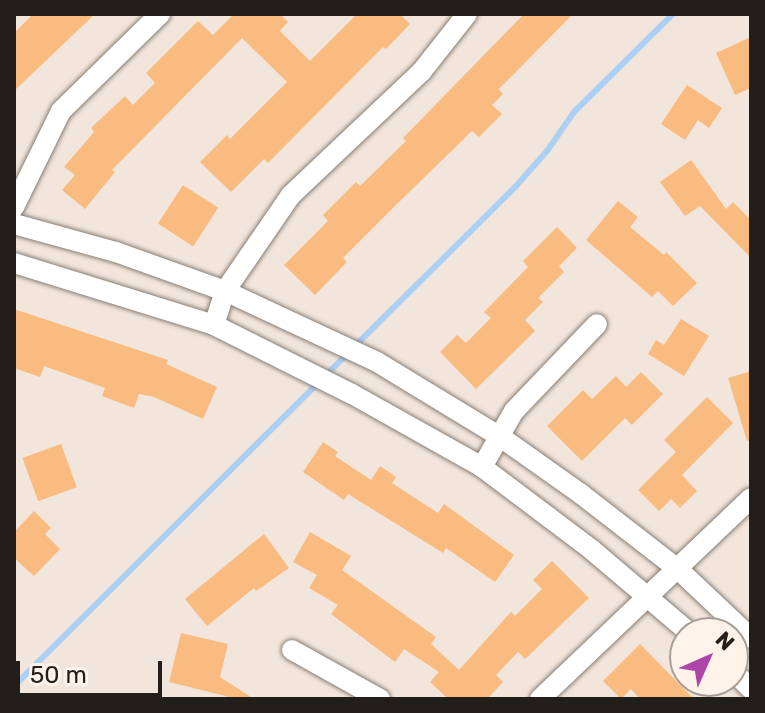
<!DOCTYPE html>
<style>
body{margin:0}
#map{position:relative;width:765px;height:713px;overflow:hidden;background:#f2e6dc;font-family:Rubik,sans-serif}
div>[style]{position:absolute}
[style*='--x']{left:calc(var(--x)*1px);top:calc(var(--y)*1px);width:calc(var(--w)*1px);rotate:calc(var(--a)*1deg)}
.stream>*{height:6px;margin:-3px;padding:0 3px;transform-origin:3px;border-radius:3px;background:#acd0f3}
.building>*{inset:0;background:#f9bb7f;transform-origin:0 0}
.roads{filter:drop-shadow(0 0 2px #887e74) drop-shadow(0 0 2px #887e74)}
.street>*{height:20px;margin:-10px;padding:0 10px;transform-origin:10px;border-radius:10px;background:#fff}
span{translate:-50% -50%;white-space:nowrap;text-align:center;line-height:1.15;-webkit-text-stroke:8px #fff3e9;paint-order:stroke}
.frame{position:absolute;inset:0;border:16px solid #221e1a;pointer-events:none}
.north{position:absolute;left:669px;top:617px;width:80px;height:80px;box-sizing:border-box;background:#fff3e9;border:2px solid #a79e96;border-radius:50%;rotate:45deg;font-size:22px;font-weight:700;line-height:32px;text-align:center;color:#221e1a}
.north::after{content:'';display:block;margin:auto;width:28px;height:36px;background:#ae46a9;clip-path:polygon(50% 0,100% 100%,50% 72%,0 100%)}
.scale{position:absolute;left:16px;top:661px;width:146px;height:36px;box-sizing:border-box;border:4px solid #221e1a;border-top:0;padding-left:10px;font-size:24px;line-height:28px;white-space:nowrap;color:#221e1a;-webkit-text-stroke:6px #fff3e9;paint-order:stroke}
</style>
<div id="map">
<div class="stream">
<i style="--x:355;--y:346;--w:227;--a:-44.8"></i>
<i style="--x:516;--y:186;--w:47;--a:-48.5"></i>
<i style="--x:547;--y:151;--w:47;--a:-55.3"></i>
<i style="--x:574;--y:112;--w:139;--a:-44.7"></i>
<i style="--x:14;--y:686;--w:470;--a:-44.9"></i>
</div>
<div class="building">
<i style="clip-path:polygon(33px 14px,95px 14px,14px 91px,14px 33px)"></i>
<i style="clip-path:polygon(234px 14px,280px 14px,288px 22px,280px 31px,310px 61px,357px 14px,400px 14px,410px 24px,386px 49px,383px 47px,268px 163px,264px 159px,231px 192px,200px 162px,227px 135px,230px 139px,287px 82px,242px 38px,112px 170px,115px 172px,85px 209px,62px 190px,75px 175px,64px 167px,94px 132px,91px 128px,125px 96px,133px 105px,155px 83px,146px 73px,198px 21px,213px 35px)"></i>
<i style="clip-path:polygon(524px 14px,573px 14px,499px 89px,503px 94px,492px 105px,502px 114px,479px 137px,472px 131px,398px 203px,343px 258px,347px 262px,315px 295px,284px 265px,328px 221px,323px 215px,356px 182px,360px 186px,406px 141px,403px 138px)"></i>
<i style="clip-path:polygon(751px 37px,751px 88px,735px 95px,716px 53px)"></i>
<i style="clip-path:polygon(687px 85px,722px 108px,709px 128px,698px 120px,685px 140px,661px 124px)"></i>
<i style="clip-path:polygon(691px 160px,726px 209px,733px 202px,751px 220px,751px 258px,700px 206px,685px 216px,660px 182px)"></i>
<i style="left:183px;top:185px;width:42px;height:46px;rotate:33deg"></i>
<i style="clip-path:polygon(618px 201px,638px 217px,630px 227px,664px 255px,666px 252px,697px 283px,673px 306px,658px 291px,652px 297px,586px 240px)"></i>
<i style="clip-path:polygon(557px 227px,577px 248px,559px 266px,564px 272px,538px 298px,543px 302px,525px 320px,535px 331px,476px 389px,440px 352px,457px 335px,466px 343px,491px 318px,484px 312px,528px 267px,523px 261px)"></i>
<i style="clip-path:polygon(14px 309px,168px 360px,166px 364px,217px 387px,203px 419px,154px 397px,139px 394px,134px 408px,102px 396px,105px 388px,44px 366px,40px 377px,14px 368px)"></i>
<i style="clip-path:polygon(681px 319px,709px 336px,684px 376px,648px 354px,656px 340px,664px 345px)"></i>
<i style="clip-path:polygon(751px 371px,751px 440px,747px 441px,728px 378px)"></i>
<i style="clip-path:polygon(641px 372px,663px 394px,632px 425px,625px 418px,582px 461px,547px 426px,583px 390px,592px 399px,616px 376px,626px 387px)"></i>
<i style="clip-path:polygon(707px 397px,733px 423px,682px 475px,697px 491px,680px 508px,671px 499px,659px 511px,638px 490px,676px 452px,664px 440px)"></i>
<i style="clip-path:polygon(323px 442px,338px 452px,335px 456px,371px 480px,380px 466px,396px 477px,392px 483px,438px 513px,444px 504px,514px 555px,495px 582px,446px 548px,443px 553px,348px 494px,344px 500px,303px 472px)"></i>
<i style="left:61px;top:444px;width:46px;height:41px;rotate:70deg"></i>
<i style="clip-path:polygon(34px 511px,51px 528px,45px 534px,60px 549px,34px 576px,14px 558px,14px 532px)"></i>
<i style="clip-path:polygon(310px 532px,351px 556px,342px 570px,436px 637px,431px 644px,459px 670px,511px 612px,515px 616px,542px 589px,533px 580px,552px 561px,589px 598px,525px 659px,518px 652px,496px 675px,503px 682px,487px 699px,448px 699px,430px 682px,439px 672px,404px 649px,395px 662px,331px 614px,338px 605px,309px 588px,317px 575px,293px 562px)"></i>
<i style="clip-path:polygon(264px 534px,289px 568px,256px 591px,254px 588px,207px 626px,185px 599px)"></i>
<i style="clip-path:polygon(181px 633px,228px 644px,220px 677px,254px 699px,237px 699px,169px 682px)"></i>
<i style="clip-path:polygon(640px 644px,694px 699px,640px 699px,631px 689px,621px 699px,603px 681px)"></i>
</div>
<div class="roads">
<div class="street">
<i style="--x:14;--y:207;--w:107;--a:-63.9"></i>
<i style="--x:61;--y:111;--w:139;--a:-44.4"></i>
<i style="--x:14;--y:224;--w:106;--a:15.4"></i>
<i style="--x:116;--y:252;--w:116;--a:19.7"></i>
<i style="--x:225;--y:291;--w:168;--a:25"></i>
<i style="--x:377;--y:362;--w:146;--a:31.3"></i>
<i style="--x:502;--y:438;--w:97;--a:35.3"></i>
<i style="--x:581;--y:494;--w:124;--a:37.8"></i>
<i style="--x:679;--y:570;--w:99;--a:43.4"></i>
<i style="--x:14;--y:263;--w:209;--a:17.2"></i>
<i style="--x:214;--y:325;--w:154;--a:26.6"></i>
<i style="--x:352;--y:394;--w:149;--a:29.3"></i>
<i style="--x:482;--y:467;--w:138;--a:37"></i>
<i style="--x:592;--y:550;--w:128;--a:40.3"></i>
<i style="--x:214;--y:325;--w:36;--a:-72"></i>
<i style="--x:225;--y:291;--w:116;--a:-55.5"></i>
<i style="--x:291;--y:195;--w:180;--a:-43.4"></i>
<i style="--x:422;--y:71;--w:73;--a:-51.7"></i>
<i style="--x:482;--y:467;--w:64;--a:-60.3"></i>
<i style="--x:514;--y:411;--w:120;--a:-46.3"></i>
<i style="--x:292;--y:650;--w:101;--a:29.1"></i>
<i style="--x:733;--y:671;--w:25;--a:45"></i>
<i style="--x:540;--y:699;--w:291;--a:-43.6"></i>
</div>
</div>
<div class="frame"></div>
<div class="north">N</div>
<div class="scale">50 m</div>
</div>
